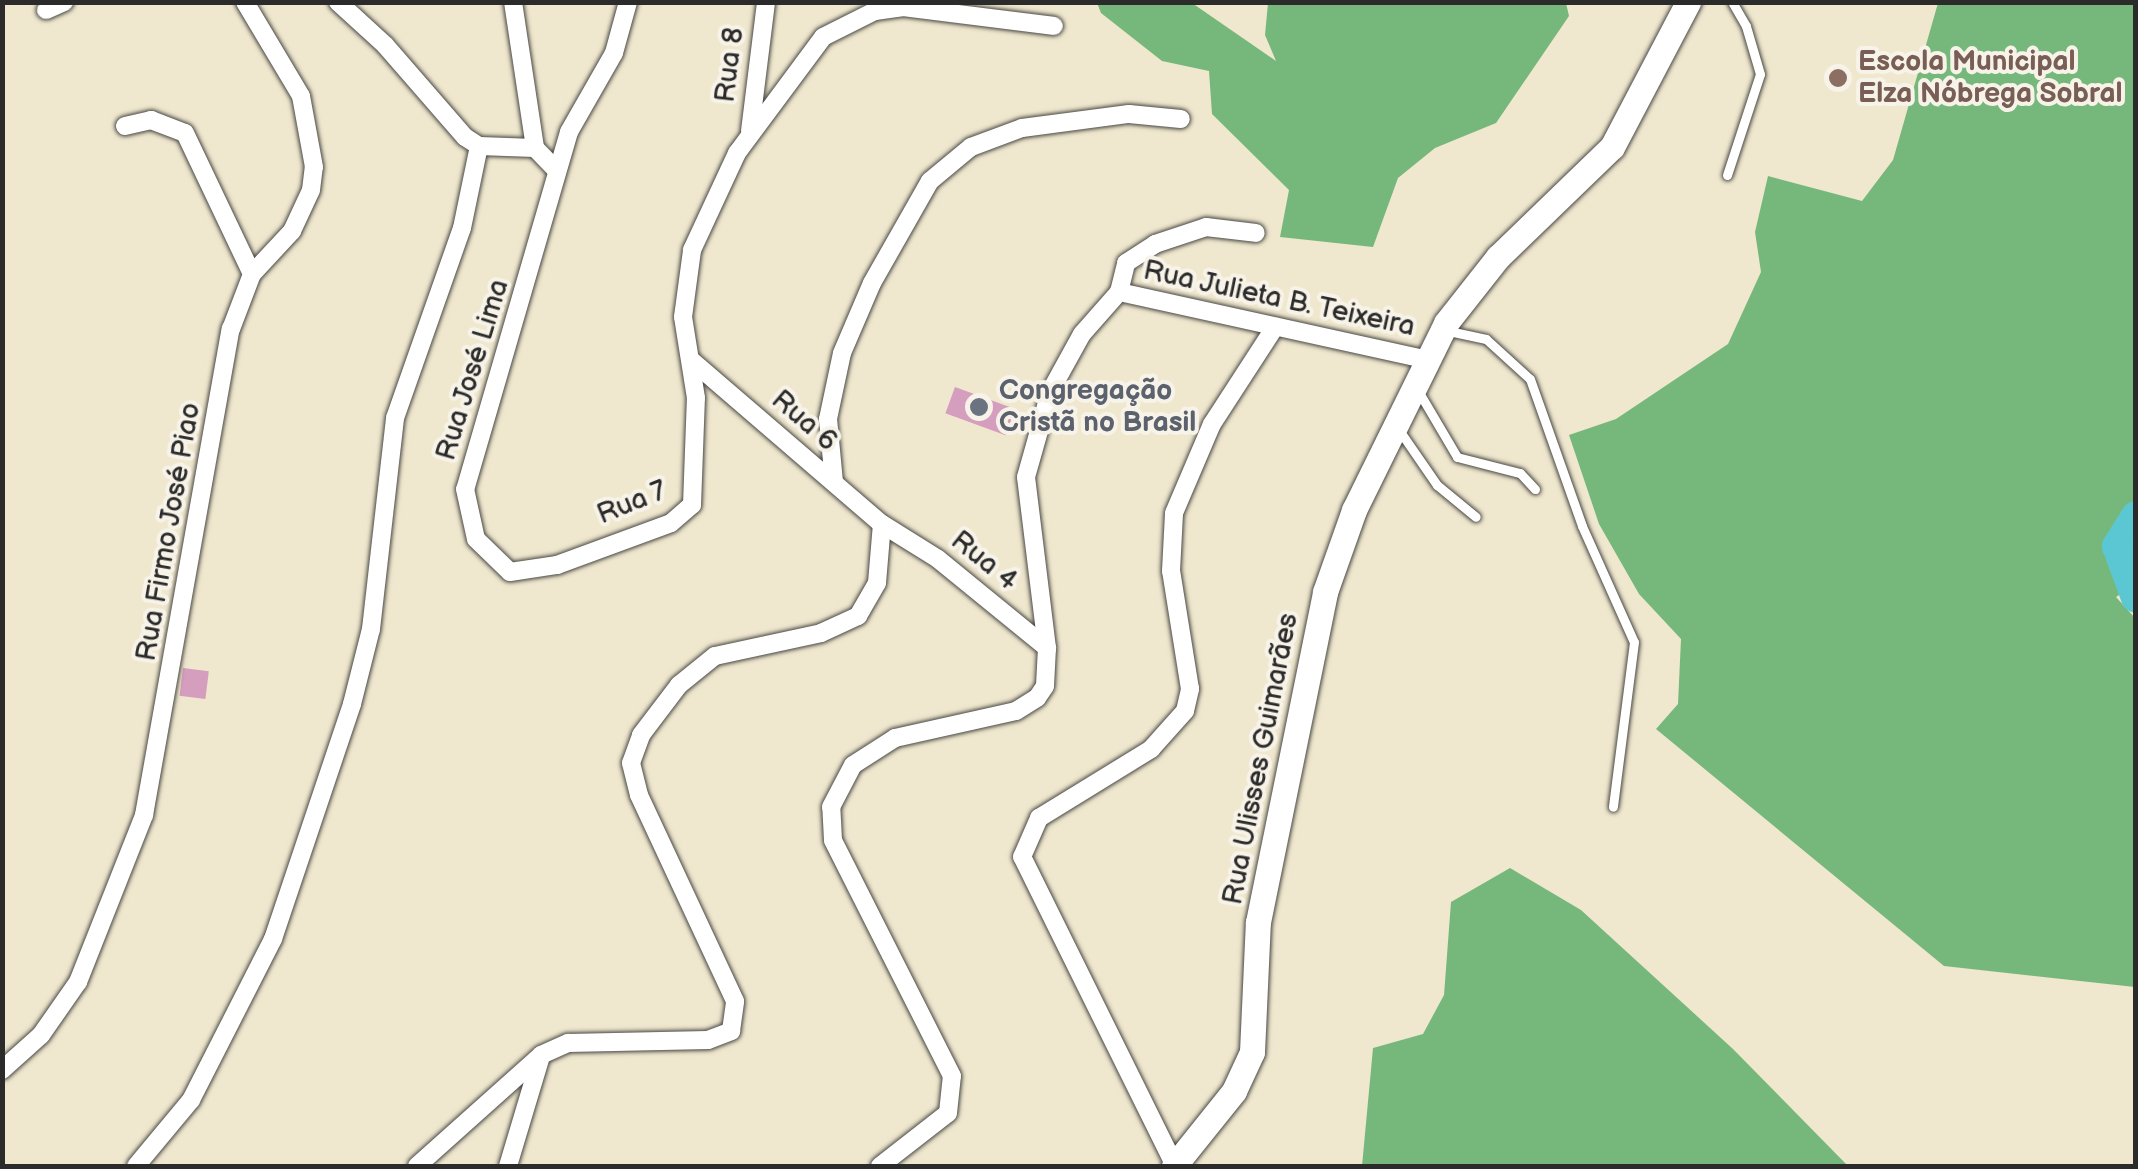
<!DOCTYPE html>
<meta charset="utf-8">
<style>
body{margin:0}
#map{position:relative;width:2138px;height:1169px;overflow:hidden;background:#efe7ce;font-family:"Balsamiq Sans",sans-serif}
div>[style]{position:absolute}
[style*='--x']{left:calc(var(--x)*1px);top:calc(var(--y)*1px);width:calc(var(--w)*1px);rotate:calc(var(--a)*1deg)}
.forest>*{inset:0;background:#76b87b}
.river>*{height:30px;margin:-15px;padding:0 15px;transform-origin:15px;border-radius:15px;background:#5bc7d2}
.building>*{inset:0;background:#d59dbe;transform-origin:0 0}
.roads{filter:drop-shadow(0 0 2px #484743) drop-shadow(0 0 2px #484743)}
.service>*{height:9px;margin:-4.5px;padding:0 4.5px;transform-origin:4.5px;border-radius:4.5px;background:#fff}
.minor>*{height:18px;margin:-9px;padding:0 9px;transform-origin:9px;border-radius:9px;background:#fff}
.secondary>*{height:25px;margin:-12.5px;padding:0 12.5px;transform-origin:12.5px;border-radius:12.5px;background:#fff}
.dots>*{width:28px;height:28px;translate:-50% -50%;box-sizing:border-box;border:5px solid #f7f3e8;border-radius:50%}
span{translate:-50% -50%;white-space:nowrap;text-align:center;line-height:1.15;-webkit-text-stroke:8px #f7f3e8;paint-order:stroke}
.education-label{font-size:28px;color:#785e54;font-weight:700}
.left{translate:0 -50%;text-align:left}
.street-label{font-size:28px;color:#2b2b2b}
.worship-label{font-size:28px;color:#5b616d;font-weight:700}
.frame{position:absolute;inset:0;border:5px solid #2b2b2b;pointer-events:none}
</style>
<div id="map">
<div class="forest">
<i style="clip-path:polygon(1566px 3px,1569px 16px,1496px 123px,1435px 148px,1398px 178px,1373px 247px,1280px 237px,1289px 190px,1212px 114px,1209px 71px,1162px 61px,1101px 13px,1097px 3px,1192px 3px,1276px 61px,1265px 35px,1268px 3px)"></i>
<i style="clip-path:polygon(1938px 3px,2135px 3px,2136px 584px,2116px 597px,2135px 618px,2135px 987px,1944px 966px,1656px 729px,1678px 704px,1681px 639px,1639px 594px,1599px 524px,1569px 435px,1616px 419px,1728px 344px,1761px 272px,1755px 232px,1768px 176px,1862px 201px,1893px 160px)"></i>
<i style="clip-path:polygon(1510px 868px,1581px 910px,1733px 1049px,1848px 1166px,1362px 1166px,1373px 1048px,1423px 1034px,1444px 995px,1451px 902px)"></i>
</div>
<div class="river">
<i style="--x:2136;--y:516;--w:36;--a:122"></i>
<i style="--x:2117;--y:546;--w:55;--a:69.9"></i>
</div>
<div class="building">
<i style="left:955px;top:387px;width:64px;height:28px;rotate:20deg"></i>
<i style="left:183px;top:668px;width:26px;height:28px;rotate:7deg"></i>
</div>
<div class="roads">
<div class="service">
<i style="--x:1727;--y:175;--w:106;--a:-71.9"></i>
<i style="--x:1760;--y:74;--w:50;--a:-106.3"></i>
<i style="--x:1746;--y:26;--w:28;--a:-120"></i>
<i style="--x:1444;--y:330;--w:43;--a:12.1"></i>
<i style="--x:1486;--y:339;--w:59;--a:42.3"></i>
<i style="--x:1530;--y:379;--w:156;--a:70.5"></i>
<i style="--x:1582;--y:526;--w:127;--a:65.9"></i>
<i style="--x:1634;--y:642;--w:166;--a:97.3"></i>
<i style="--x:1417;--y:389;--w:79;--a:59.5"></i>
<i style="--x:1457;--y:457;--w:65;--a:14.3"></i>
<i style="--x:1520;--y:473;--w:22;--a:47"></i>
<i style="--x:1399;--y:430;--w:67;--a:55.4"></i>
<i style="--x:1437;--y:485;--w:50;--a:39.4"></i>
</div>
<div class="minor">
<i style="--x:338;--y:2;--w:64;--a:42.5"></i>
<i style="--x:385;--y:45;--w:122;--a:49"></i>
<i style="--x:465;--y:137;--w:17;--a:33"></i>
<i style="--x:479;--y:146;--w:56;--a:2"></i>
<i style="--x:513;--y:2;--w:148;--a:81.4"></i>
<i style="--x:535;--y:148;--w:32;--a:46"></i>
<i style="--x:628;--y:2;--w:53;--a:105.4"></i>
<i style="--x:614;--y:53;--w:91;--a:119.7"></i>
<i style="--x:569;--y:132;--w:372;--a:106.2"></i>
<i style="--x:465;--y:489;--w:51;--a:77.6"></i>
<i style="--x:476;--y:539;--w:47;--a:44.1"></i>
<i style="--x:510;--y:572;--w:48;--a:-8.5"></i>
<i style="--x:557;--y:565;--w:121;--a:-20.2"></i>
<i style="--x:671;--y:523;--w:28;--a:-41"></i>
<i style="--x:692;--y:505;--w:107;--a:-87.9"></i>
<i style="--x:696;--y:398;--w:82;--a:-99.1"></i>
<i style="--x:683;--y:317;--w:68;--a:-82.3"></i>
<i style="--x:692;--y:250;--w:107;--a:-65.1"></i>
<i style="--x:737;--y:153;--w:144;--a:-53.4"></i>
<i style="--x:823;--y:37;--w:58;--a:-26.6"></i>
<i style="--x:875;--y:11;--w:27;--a:-8"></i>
<i style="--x:902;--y:7;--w:153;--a:7.1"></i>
<i style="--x:46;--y:10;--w:20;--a:-24"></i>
<i style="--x:125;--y:126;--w:27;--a:-13"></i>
<i style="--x:151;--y:120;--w:36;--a:21"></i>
<i style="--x:185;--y:133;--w:156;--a:64.6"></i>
<i style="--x:750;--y:131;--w:130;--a:-82.9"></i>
<i style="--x:1119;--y:292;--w:316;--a:12.4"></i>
<i style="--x:691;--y:360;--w:252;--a:40.7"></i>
<i style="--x:882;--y:524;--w:66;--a:32"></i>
<i style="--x:938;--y:559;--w:141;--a:39.2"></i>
<i style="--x:834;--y:482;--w:63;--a:-95.4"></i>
<i style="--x:828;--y:419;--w:67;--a:-78"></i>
<i style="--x:842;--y:353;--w:76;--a:-66.8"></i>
<i style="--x:872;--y:283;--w:117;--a:-60.4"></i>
<i style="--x:930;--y:181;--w:53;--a:-39.7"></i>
<i style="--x:971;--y:147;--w:54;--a:-20.4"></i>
<i style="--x:1022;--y:128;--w:108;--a:-7.5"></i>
<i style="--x:1129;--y:114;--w:52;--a:5.5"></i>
<i style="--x:2;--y:1070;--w:52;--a:-41.9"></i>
<i style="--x:41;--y:1035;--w:65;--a:-55.1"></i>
<i style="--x:78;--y:982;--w:180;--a:-68.4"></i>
<i style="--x:144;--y:815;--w:494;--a:-79.9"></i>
<i style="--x:231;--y:329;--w:59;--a:-69.1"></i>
<i style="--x:252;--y:274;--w:59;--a:-47.1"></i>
<i style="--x:292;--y:231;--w:45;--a:-65.1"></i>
<i style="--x:311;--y:190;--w:23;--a:-83"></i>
<i style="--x:314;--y:167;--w:72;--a:-100.4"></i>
<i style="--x:301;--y:96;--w:109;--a:-120.8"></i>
<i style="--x:136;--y:1166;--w:86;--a:-50.2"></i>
<i style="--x:191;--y:1100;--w:181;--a:-63"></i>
<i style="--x:273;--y:939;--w:248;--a:-71.4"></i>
<i style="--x:352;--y:704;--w:77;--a:-75.8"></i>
<i style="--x:371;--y:629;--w:212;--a:-83.5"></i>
<i style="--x:395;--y:418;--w:201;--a:-70.6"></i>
<i style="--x:462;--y:228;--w:84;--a:-78.3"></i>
<i style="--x:417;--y:1166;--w:166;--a:-41.8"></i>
<i style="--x:541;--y:1055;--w:30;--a:-24"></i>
<i style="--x:568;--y:1043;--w:140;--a:-1.2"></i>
<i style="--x:708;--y:1040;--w:25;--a:-21"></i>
<i style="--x:731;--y:1031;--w:30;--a:-82"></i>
<i style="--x:735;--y:1001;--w:227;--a:-115"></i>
<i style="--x:639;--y:795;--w:33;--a:-104"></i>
<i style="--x:631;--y:763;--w:30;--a:-70"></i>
<i style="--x:641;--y:735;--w:63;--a:-52.8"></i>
<i style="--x:679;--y:685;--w:46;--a:-38.9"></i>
<i style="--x:715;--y:656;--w:108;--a:-12.2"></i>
<i style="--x:821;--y:633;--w:41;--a:-24.7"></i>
<i style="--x:858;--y:616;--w:38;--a:-60"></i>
<i style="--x:877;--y:583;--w:59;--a:-85.2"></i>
<i style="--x:508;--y:1166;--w:115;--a:-73.3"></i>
<i style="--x:880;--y:1166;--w:86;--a:-37.9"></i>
<i style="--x:948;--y:1113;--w:37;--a:-84"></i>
<i style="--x:952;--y:1076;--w:264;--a:-116.8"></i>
<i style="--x:833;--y:840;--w:33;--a:-93"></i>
<i style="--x:831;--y:807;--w:47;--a:-62.4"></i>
<i style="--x:853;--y:765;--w:50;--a:-32.7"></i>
<i style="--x:895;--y:738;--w:124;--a:-12.6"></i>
<i style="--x:1016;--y:711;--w:25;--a:-32"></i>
<i style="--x:1037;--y:698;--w:14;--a:-56"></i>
<i style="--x:1045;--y:686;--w:38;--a:-87"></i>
<i style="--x:1047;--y:648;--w:172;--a:-97"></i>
<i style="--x:1026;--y:477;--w:88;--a:-74.2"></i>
<i style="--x:1050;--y:392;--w:66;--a:-61.1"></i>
<i style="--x:1082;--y:334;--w:56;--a:-48.6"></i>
<i style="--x:1119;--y:292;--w:30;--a:-76"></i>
<i style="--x:1126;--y:263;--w:35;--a:-33"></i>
<i style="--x:1155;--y:244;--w:54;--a:-18.4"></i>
<i style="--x:1206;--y:227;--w:50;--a:6.8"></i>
<i style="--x:1175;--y:1166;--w:345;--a:-116.3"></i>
<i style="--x:1022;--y:857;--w:43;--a:-66.4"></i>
<i style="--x:1039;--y:818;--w:132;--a:-31.6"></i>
<i style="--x:1151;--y:749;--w:51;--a:-48.2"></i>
<i style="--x:1185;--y:711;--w:23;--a:-77"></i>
<i style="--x:1190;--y:689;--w:120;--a:-99.1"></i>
<i style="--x:1171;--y:571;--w:58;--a:-87"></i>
<i style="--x:1174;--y:513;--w:97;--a:-66.9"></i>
<i style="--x:1212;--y:424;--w:116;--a:-57"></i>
</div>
<div class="secondary">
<i style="--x:1174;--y:1166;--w:96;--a:-51.3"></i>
<i style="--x:1234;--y:1091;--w:43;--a:-65.2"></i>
<i style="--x:1252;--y:1052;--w:130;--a:-87.4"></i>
<i style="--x:1258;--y:922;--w:337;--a:-78.5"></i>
<i style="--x:1325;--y:592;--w:87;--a:-70.5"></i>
<i style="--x:1354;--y:510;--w:208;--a:-63.8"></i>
<i style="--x:1446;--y:323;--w:84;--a:-51.8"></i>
<i style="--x:1498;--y:257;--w:158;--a:-44"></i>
<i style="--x:1612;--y:147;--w:164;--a:-62.3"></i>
</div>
</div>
<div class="dots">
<i style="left:1838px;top:78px;background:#8d6e63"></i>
<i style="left:979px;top:407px;background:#6b7280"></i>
</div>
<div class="education-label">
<span class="left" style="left:1858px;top:78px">Escola Municipal<br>Elza Nóbrega Sobral</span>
</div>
<div class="street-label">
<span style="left:730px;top:65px;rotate:-83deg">Rua 8</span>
<span style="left:1279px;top:299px;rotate:12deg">Rua Julieta B. Teixeira</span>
<span style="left:473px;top:370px;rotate:-73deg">Rua José Lima</span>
<span style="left:804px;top:421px;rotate:41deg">Rua 6</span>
<span style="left:632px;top:503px;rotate:-22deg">Rua 7</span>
<span style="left:169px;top:532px;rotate:-80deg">Rua Firmo José Piao</span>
<span style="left:984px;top:561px;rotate:39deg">Rua 4</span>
<span style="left:1261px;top:759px;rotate:-79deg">Rua Ulisses Guimarães</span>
</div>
<div class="worship-label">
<span class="left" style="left:999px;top:407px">Congregação<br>Cristã no Brasil</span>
</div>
<div class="frame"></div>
</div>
